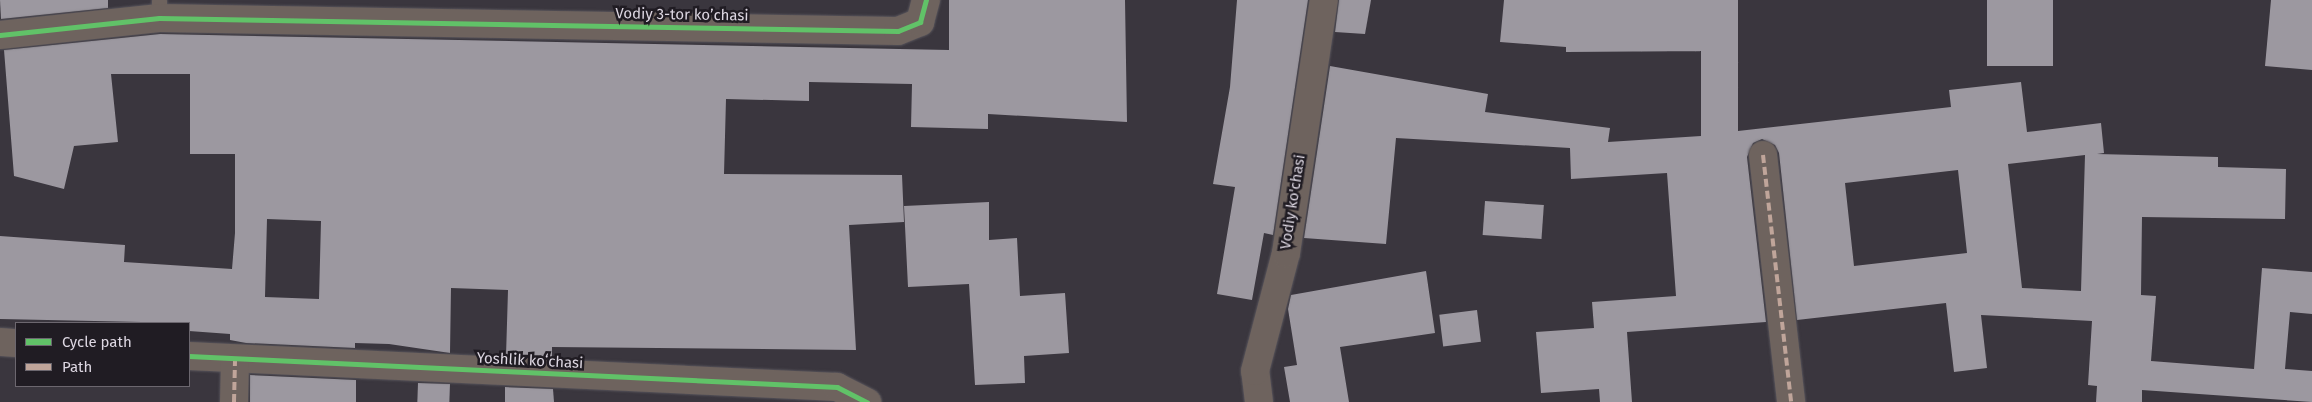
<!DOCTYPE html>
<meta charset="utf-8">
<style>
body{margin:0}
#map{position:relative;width:2312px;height:402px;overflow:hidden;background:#3a363e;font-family:"Fira Sans",sans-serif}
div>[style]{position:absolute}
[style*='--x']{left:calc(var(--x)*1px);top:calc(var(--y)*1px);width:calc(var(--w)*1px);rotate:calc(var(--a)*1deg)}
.building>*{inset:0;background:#9c98a0;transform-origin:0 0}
.roads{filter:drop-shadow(0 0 1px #57545b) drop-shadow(0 0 1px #57545b)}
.lane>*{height:15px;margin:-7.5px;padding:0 7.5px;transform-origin:7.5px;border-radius:7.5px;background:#6e635e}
.street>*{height:28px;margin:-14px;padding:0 14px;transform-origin:14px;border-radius:14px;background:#6e635e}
.quiet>*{height:4px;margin-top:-2px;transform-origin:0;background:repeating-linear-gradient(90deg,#c0a59a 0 8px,transparent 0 12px)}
.cycleway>*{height:5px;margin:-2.5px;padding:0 2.5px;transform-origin:2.5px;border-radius:2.5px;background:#61c268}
span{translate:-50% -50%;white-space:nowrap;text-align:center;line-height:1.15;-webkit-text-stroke:5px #201c23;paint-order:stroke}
.street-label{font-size:15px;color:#ddd7e2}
.legend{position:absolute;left:15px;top:322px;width:175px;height:65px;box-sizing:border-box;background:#201c23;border:1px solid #6c676f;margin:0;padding:6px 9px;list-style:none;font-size:15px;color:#ddd7e2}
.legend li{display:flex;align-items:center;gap:10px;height:25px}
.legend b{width:25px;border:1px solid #6c676f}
</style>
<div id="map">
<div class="building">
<i style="clip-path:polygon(0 0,108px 0,108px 8px,1px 19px)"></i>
<i style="clip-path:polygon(evenodd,949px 0,1125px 0,1127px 122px,988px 114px,988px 129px,911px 127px,912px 84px,809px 82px,809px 101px,726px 99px,724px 174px,902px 175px,904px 222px,849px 225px,856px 350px,552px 347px,552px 358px,506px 356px,508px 290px,451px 288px,450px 353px,389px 344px,355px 343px,355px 348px,246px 343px,230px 340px,230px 334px,189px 331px,189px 323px,0 319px,0 236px,125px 245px,124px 262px,232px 269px,235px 233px,235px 154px,190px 154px,190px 74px,111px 74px,118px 142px,74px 146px,64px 189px,14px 176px,4px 50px,160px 34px,949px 50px,949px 0,267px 219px,321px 221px,319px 299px,265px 297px,267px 219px)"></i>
<i style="clip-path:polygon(1237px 0,1308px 0,1273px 235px,1264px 233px,1252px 300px,1217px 294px,1235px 187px,1213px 184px,1230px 87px)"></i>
<i style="clip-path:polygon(1339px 0,1371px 0,1365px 34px,1335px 32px)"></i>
<i style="clip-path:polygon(evenodd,1504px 0,1738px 0,1738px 131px,1951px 107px,1949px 90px,2021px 82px,2027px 132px,2101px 123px,2104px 153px,2097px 154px,2218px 157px,2218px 167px,2286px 169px,2285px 219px,2142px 217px,2141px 295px,2156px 296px,2151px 361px,2254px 369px,2262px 268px,2312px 272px,2312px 314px,2290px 312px,2285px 369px,2312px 371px,2312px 402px,2142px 390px,2142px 402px,2096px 402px,2097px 386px,2088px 385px,2092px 321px,1981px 315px,1987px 368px,1954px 372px,1946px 303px,1797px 320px,1779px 153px,1775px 145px,1762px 139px,1753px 143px,1747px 157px,1766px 322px,1627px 332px,1632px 402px,1600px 402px,1599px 389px,1541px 393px,1536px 332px,1594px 328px,1592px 302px,1676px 296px,1667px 173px,1571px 179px,1570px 148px,1396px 138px,1386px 244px,1304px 238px,1330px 66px,1488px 94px,1485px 112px,1610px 128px,1608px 142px,1701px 136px,1701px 51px,1566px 52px,1566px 47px,1500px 42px,1504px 0,2085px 155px,2081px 291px,2022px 288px,2008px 164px,2085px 155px,1504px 0,1958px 170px,1967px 253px,1854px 266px,1845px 183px,1958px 170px)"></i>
<i style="left:1987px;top:0;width:66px;height:66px"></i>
<i style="clip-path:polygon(2271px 0,2312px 0,2312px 70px,2265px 66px)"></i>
<i style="left:1485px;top:201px;width:59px;height:34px;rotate:4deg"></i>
<i style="clip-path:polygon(989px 202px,989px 240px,1017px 238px,1020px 296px,1065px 293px,1069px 353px,1024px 356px,1025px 383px,975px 385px,969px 284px,908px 287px,904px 206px)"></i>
<i style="clip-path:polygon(1426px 271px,1435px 333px,1340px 347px,1349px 402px,1290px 402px,1284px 367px,1297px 365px,1288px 309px,1291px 295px)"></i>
<i style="left:1477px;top:310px;width:32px;height:38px;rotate:83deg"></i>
<i style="clip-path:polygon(250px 375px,356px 380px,356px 402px,250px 402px)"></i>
<i style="left:418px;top:383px;width:32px;height:19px;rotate:2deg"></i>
<i style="clip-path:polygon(505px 387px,553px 389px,554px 402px,505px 402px)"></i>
</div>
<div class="roads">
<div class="lane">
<i style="--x:159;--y:0;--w:18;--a:90"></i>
</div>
<div class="street">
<i style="--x:0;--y:35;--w:160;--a:-6.1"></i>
<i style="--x:159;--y:18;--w:739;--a:1.01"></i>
<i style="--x:898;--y:31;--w:24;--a:-22"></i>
<i style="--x:920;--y:22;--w:23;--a:-75"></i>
<i style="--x:1763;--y:155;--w:249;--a:83.5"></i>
<i style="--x:0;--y:342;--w:16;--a:4"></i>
<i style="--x:189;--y:356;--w:649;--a:2.74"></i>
<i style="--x:837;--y:387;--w:34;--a:27"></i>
<i style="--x:234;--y:402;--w:42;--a:-88.6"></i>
<i style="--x:1259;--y:402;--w:31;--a:-97"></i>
<i style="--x:1255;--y:371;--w:122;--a:-75.3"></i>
<i style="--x:1286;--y:253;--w:256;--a:-81.5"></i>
</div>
</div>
<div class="quiet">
<i style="--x:1763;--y:155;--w:249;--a:83.5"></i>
<i style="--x:234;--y:402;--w:42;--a:-88.6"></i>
</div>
<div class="cycleway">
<i style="--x:0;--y:35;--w:160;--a:-6.1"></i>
<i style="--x:159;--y:18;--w:739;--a:1.01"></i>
<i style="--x:898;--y:31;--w:24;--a:-22"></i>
<i style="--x:920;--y:22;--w:23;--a:-75"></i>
<i style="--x:189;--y:356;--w:649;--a:2.74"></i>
<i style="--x:837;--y:387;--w:34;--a:27"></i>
</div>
<div class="street-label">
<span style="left:682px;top:15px;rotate:1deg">Vodiy 3-tor koʼchasi</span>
<span style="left:1293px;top:202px;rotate:-81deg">Vodiy ko'chasi</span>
<span style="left:530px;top:361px;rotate:3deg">Yoshlik koʻchasi</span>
</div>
<ul class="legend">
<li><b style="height:6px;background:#61c268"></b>Cycle path</li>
<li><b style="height:6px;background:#c0a59a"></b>Path</li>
</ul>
</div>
